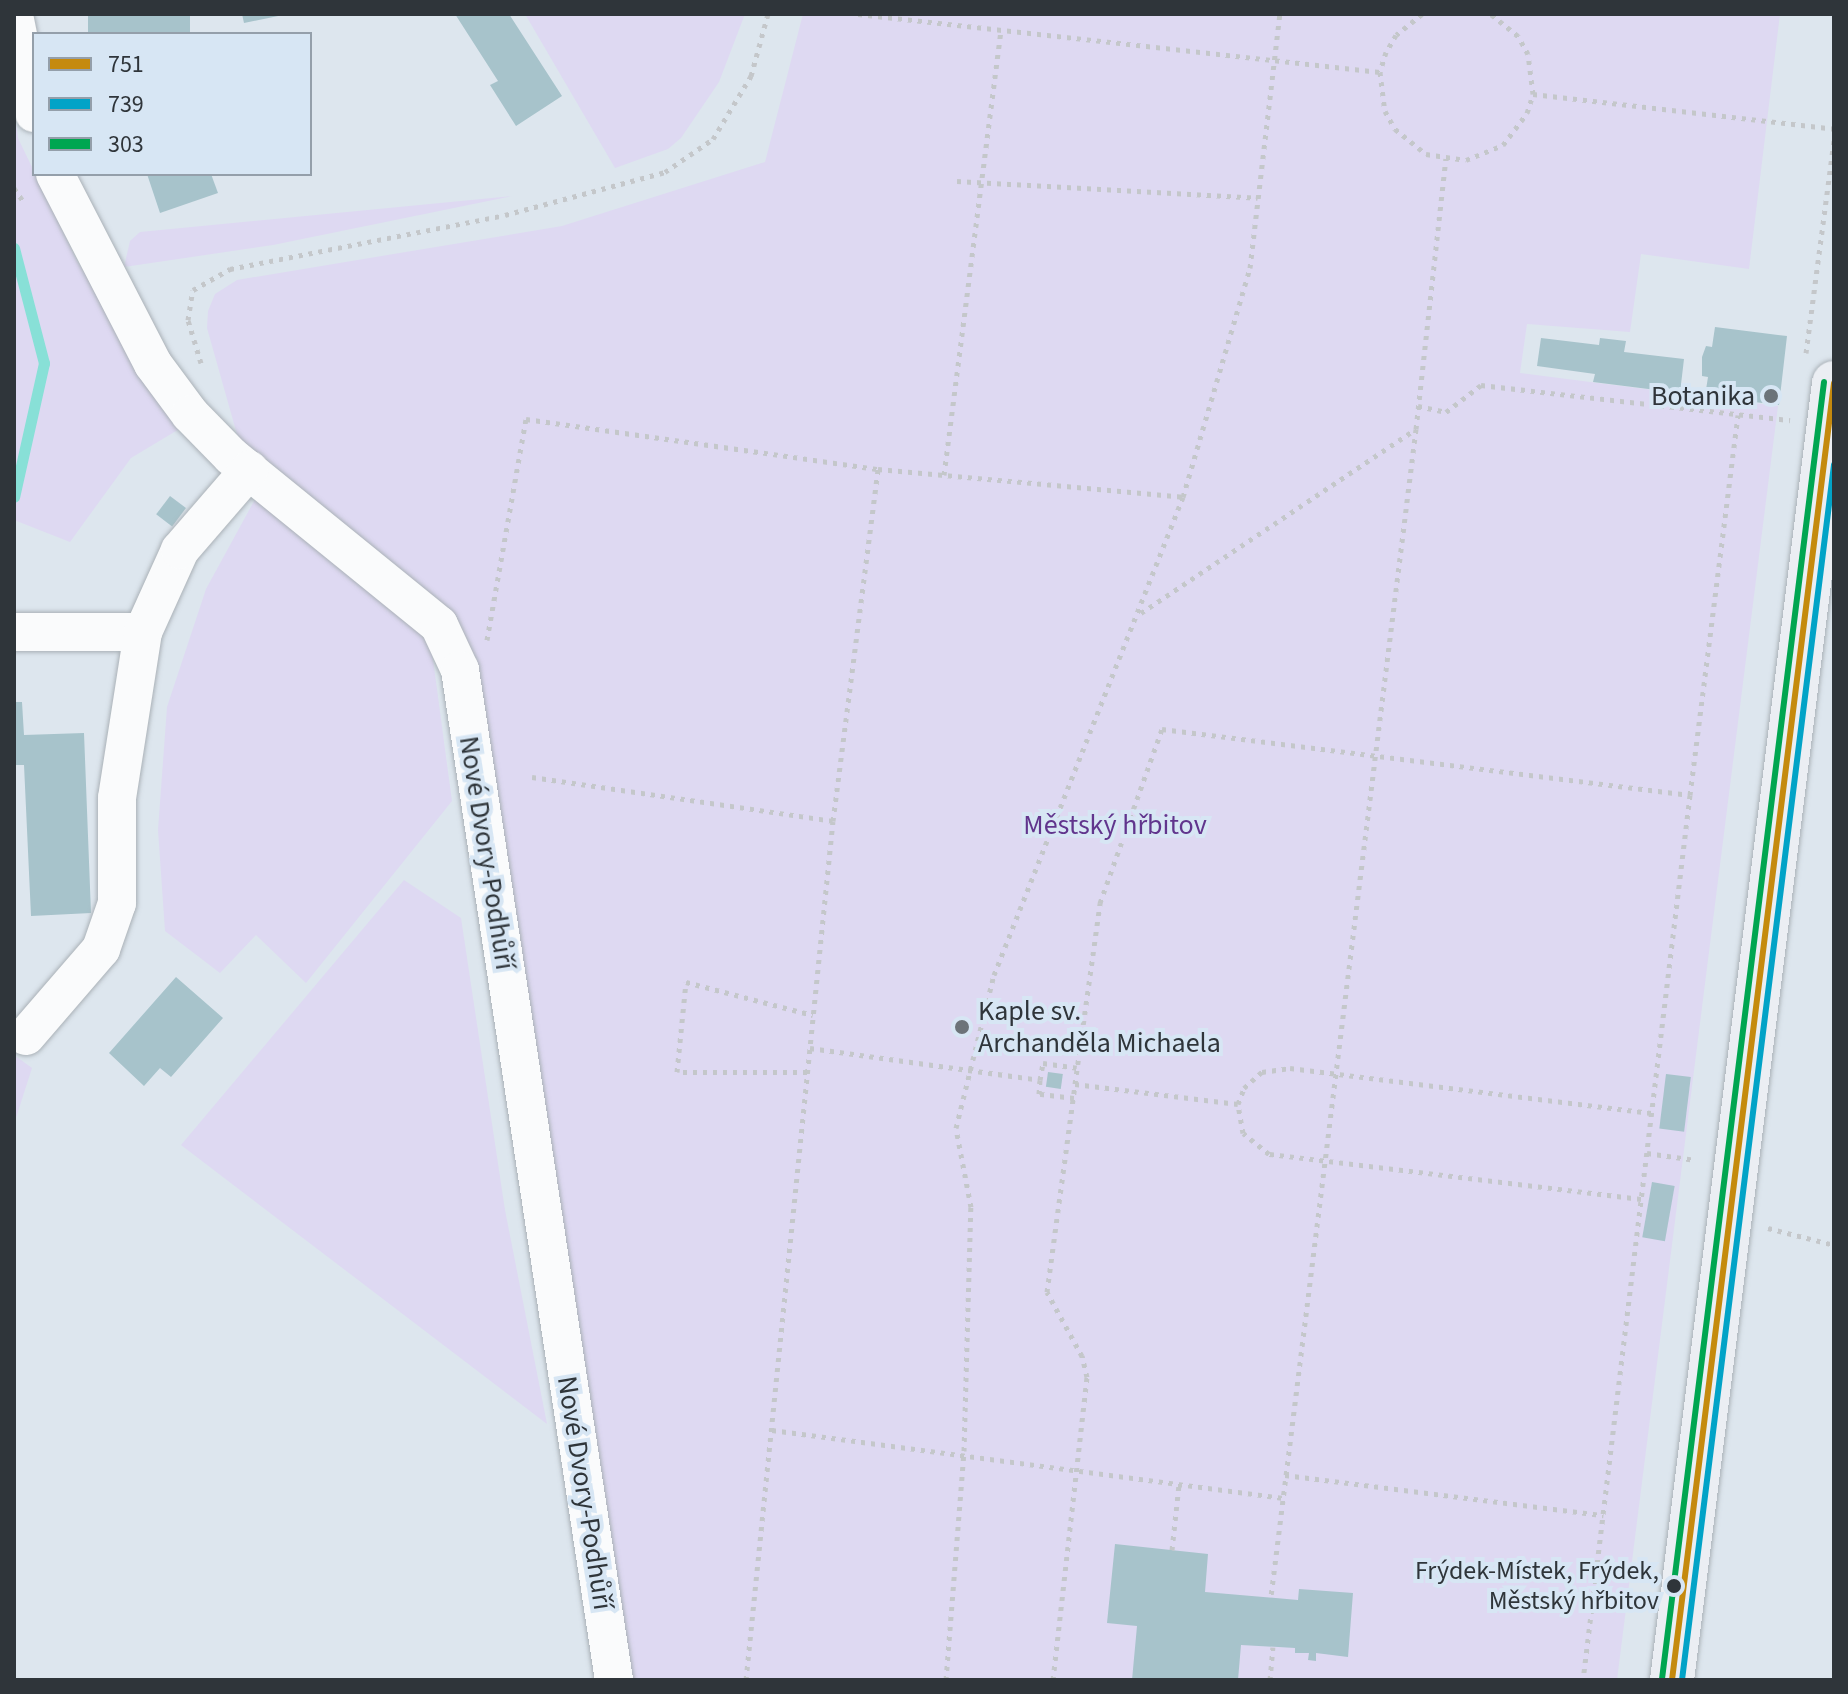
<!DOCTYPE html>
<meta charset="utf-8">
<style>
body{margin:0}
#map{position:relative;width:1848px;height:1694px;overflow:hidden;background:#dde6ee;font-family:"Source Sans 3",sans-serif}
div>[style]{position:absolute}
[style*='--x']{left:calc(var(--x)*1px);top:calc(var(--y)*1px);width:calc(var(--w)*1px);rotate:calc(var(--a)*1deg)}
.green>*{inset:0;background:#ded9f2}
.stream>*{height:11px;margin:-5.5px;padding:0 5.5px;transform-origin:5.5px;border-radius:5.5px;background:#88e0d7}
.building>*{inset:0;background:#a7c3cb;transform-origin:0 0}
.path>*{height:5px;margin-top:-2.5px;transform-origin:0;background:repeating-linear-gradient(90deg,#c4c7ca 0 4px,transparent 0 10px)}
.roads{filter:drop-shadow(0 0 2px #aab1b7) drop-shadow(0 0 2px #aab1b7)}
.minor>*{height:38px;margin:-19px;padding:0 19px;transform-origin:19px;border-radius:19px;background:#fafbfc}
.major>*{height:44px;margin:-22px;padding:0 22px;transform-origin:22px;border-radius:22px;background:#ebeef3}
.bus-1>*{height:6px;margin:-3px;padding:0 3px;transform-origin:3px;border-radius:3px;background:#c58a0e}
.bus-2>*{height:6px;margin:-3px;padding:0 3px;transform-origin:3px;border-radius:3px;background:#02a3c7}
.bus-3>*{height:6px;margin:-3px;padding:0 3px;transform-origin:3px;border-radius:3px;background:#00a651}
.dots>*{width:22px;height:22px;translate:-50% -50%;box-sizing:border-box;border:4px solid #d7e6f4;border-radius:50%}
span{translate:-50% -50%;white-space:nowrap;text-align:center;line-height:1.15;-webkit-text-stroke:8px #d7e6f4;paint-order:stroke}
.bus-label{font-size:26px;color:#2f353a}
.right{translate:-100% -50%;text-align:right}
.poi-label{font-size:28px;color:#2f353a}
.left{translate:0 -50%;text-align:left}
.park-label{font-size:28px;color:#61358d}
.street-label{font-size:28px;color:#2f353a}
.frame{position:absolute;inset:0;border:16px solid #2f353a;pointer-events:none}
.legend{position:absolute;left:32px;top:32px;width:280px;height:144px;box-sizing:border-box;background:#d7e6f4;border:2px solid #949faa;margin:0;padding:10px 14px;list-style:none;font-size:24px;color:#2f353a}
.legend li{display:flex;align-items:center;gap:16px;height:40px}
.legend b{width:40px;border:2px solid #949faa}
</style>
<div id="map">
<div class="green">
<i style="clip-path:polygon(525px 14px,745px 14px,719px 82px,681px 138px,668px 149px,615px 168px)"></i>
<i style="clip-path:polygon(803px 14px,1780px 14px,1749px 269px,1641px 254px,1630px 332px,1527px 324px,1520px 373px,1778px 406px,1617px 1680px,630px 1680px,476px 664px,240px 445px,207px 328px,208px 311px,215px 294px,237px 280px,562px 226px,765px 162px)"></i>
<i style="clip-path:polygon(14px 110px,18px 138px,77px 261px,181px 428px,131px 458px,70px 542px,14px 520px)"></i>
<i style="clip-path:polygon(512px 196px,273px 245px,124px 267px,130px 241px,140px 232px)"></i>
<i style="clip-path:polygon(259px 492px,429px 630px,452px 801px,306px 983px,256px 935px,220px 973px,165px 931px,158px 830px,167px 707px,206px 589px)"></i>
<i style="clip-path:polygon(404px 880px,461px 918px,505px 1210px,547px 1424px,181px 1145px)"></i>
<i style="clip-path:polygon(14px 1055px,32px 1068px,14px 1124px)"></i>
</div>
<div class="stream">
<i style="--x:14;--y:248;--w:119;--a:75.4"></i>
<i style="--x:44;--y:363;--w:137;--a:102.6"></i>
</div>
<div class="building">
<i style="left:88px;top:14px;width:102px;height:21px"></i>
<i style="clip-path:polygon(242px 14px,283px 14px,283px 15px,244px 23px)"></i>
<i style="clip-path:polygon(455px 14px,509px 14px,562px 96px,516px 126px,490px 85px,498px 81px)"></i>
<i style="clip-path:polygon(147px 174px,211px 174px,218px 193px,160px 213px)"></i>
<i style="clip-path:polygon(1715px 327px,1787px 336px,1779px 405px,1705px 396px,1708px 377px,1702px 376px,1702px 357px,1706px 346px,1712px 347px)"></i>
<i style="clip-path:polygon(1541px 338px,1599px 345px,1600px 338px,1626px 341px,1624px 352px,1684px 359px,1680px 393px,1593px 382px,1595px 374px,1537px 366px)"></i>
<i style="left:170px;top:496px;width:20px;height:23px;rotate:37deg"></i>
<i style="clip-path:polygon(14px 702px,22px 702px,24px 735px,84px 733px,91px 913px,31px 916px,24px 765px,14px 765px)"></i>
<i style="clip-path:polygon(176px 977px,223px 1018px,171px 1077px,160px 1068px,144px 1086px,109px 1053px)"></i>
<i style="clip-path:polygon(958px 1017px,968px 1022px,969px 1033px,956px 1034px)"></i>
<i style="left:1048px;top:1072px;width:15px;height:15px;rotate:8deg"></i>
<i style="left:1666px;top:1074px;width:25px;height:55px;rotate:7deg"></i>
<i style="left:1652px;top:1182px;width:23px;height:56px;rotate:10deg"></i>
<i style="clip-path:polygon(1115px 1544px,1208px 1554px,1205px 1592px,1298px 1600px,1299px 1589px,1353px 1593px,1348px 1657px,1316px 1653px,1316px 1661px,1308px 1660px,1309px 1653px,1295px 1653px,1295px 1648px,1241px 1645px,1238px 1680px,1132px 1680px,1137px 1626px,1107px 1623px)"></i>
</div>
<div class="path">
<i style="--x:858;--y:14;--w:525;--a:6.34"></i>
<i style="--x:1422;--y:14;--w:33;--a:141"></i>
<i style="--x:1396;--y:35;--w:20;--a:120"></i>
<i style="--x:1386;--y:52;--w:21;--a:107"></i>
<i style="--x:1380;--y:72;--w:39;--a:83"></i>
<i style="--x:1385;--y:111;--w:21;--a:61"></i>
<i style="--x:1395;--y:129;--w:40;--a:39"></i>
<i style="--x:1426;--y:154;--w:40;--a:8.5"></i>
<i style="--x:1466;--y:160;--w:40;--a:-22"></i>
<i style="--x:1503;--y:145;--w:40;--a:-53"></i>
<i style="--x:1527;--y:113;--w:20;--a:-72"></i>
<i style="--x:1533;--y:94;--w:40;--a:-97.1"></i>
<i style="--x:1528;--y:54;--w:21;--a:-119"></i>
<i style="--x:1518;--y:36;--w:35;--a:-141"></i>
<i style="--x:1533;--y:94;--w:303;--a:6.6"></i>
<i style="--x:957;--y:181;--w:301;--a:3.2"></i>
<i style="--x:14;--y:188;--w:16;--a:55"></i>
<i style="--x:1806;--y:353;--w:214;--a:-82.5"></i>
<i style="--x:201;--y:363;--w:45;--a:-106.8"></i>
<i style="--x:188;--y:320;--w:30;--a:-81"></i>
<i style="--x:193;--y:290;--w:43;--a:-29.6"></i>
<i style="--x:230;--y:269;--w:280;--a:-11.1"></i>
<i style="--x:505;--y:215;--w:166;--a:-15"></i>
<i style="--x:665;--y:172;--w:58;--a:-34.5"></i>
<i style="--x:713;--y:139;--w:74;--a:-58.9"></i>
<i style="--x:751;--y:76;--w:64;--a:-74.7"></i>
<i style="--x:1418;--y:406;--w:29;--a:12"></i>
<i style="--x:1446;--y:412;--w:44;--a:-37.6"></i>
<i style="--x:1481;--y:385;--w:311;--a:6.5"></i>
<i style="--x:1416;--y:429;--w:272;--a:-83.7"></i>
<i style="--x:944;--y:475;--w:449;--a:-82.7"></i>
<i style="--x:1141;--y:613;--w:331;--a:-33.8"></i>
<i style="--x:1416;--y:429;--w:1176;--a:97.08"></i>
<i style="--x:487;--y:640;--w:224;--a:-80"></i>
<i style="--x:526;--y:419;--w:356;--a:8.1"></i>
<i style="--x:878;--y:469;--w:306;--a:5.2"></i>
<i style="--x:532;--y:777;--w:304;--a:8.3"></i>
<i style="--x:1690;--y:795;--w:383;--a:-82.8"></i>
<i style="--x:810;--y:1048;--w:232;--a:7.9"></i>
<i style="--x:807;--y:1072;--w:130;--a:180"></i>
<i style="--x:677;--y:1072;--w:90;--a:-84.3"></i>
<i style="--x:686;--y:982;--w:131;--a:14.6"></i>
<i style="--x:1075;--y:1084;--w:183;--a:-82.1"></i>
<i style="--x:1100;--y:903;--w:185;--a:-70.4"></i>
<i style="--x:1162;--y:729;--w:532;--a:7.13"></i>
<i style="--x:1690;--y:795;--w:891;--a:96.89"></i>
<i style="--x:1074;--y:1098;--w:35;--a:-173"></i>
<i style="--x:1039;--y:1094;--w:14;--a:-86"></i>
<i style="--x:1040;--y:1080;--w:17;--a:-80"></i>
<i style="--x:1043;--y:1063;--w:34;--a:8"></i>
<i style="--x:1647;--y:1153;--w:49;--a:8.1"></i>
<i style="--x:1641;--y:1199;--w:375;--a:-173.1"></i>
<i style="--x:1269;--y:1154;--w:33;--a:-141"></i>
<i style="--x:1243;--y:1133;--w:29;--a:-100"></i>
<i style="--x:1238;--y:1104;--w:17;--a:-69"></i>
<i style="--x:1244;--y:1088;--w:24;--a:-42"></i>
<i style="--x:1262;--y:1072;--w:28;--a:-8"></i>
<i style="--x:1290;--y:1068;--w:364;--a:7.1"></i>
<i style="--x:1768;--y:1228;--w:68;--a:14.4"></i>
<i style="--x:772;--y:1430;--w:516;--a:7.58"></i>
<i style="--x:1285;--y:1475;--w:321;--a:7.2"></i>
<i style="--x:1172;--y:1550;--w:65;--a:-83.9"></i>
<i style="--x:746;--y:1680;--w:863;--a:-84.22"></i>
<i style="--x:833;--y:821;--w:355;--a:-82.7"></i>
<i style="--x:946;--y:1680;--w:230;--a:-85.5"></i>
<i style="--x:964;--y:1451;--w:244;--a:-88.4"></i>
<i style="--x:971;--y:1207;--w:80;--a:-100.8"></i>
<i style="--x:956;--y:1128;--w:158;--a:-76.1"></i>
<i style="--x:994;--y:975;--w:514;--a:-68.43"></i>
<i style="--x:1183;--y:497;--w:239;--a:-73.7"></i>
<i style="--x:1250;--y:268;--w:256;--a:-83.3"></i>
<i style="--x:1053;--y:1680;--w:305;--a:-83.6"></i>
<i style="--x:1087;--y:1377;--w:22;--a:-103"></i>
<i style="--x:1082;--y:1356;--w:73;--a:-118.7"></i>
<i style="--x:1047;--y:1292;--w:210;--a:-82.3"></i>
<i style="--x:1075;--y:1084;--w:164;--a:7"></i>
<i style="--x:1270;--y:1680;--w:33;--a:-85"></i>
</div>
<div class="roads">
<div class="minor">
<i style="--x:14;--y:15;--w:100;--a:78.5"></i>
<i style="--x:55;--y:174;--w:214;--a:62.7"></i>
<i style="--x:153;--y:364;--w:62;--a:53.5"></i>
<i style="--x:190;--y:414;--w:59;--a:45.7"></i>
<i style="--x:231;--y:456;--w:268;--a:39.1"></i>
<i style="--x:439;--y:625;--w:50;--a:65"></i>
<i style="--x:460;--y:670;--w:1022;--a:81.33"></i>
<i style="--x:14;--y:632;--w:129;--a:0"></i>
<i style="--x:26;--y:1036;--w:115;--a:-49.2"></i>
<i style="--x:101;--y:949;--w:49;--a:-70.8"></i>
<i style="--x:117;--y:903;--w:105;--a:-90"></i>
<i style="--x:117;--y:798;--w:168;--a:-81.1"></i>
<i style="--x:143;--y:632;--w:90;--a:-65.7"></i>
<i style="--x:180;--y:550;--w:106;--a:-49.2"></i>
</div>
<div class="major">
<i style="--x:1672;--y:1680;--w:1307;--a:-82.88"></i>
</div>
</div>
<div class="bus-1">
<i style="--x:1672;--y:1680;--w:1307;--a:-82.88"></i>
</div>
<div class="bus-2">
<i style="--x:1682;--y:1680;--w:1225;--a:-82.87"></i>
</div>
<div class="bus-3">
<i style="--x:1662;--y:1679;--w:1307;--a:-82.88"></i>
</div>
<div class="dots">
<i style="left:1771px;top:396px;background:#6c7379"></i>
<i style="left:962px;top:1027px;background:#6c7379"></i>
<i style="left:1674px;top:1586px;background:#2f353a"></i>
</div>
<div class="bus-label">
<span class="right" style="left:1659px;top:1586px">Frýdek-Místek, Frýdek,<br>Městský hřbitov</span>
</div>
<div class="poi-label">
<span class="right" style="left:1755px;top:396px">Botanika</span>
<span class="left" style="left:978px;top:1027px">Kaple sv.<br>Archanděla Michaela</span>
</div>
<div class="park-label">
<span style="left:1115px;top:825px">Městský hřbitov</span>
</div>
<div class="street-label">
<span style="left:487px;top:853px;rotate:81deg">Nové Dvory-Podhůří</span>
<span style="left:585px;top:1493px;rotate:81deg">Nové Dvory-Podhůří</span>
</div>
<div class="frame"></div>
<ul class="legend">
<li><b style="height:10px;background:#c58a0e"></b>751</li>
<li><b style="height:10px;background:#02a3c7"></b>739</li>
<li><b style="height:10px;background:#00a651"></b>303</li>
</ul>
</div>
